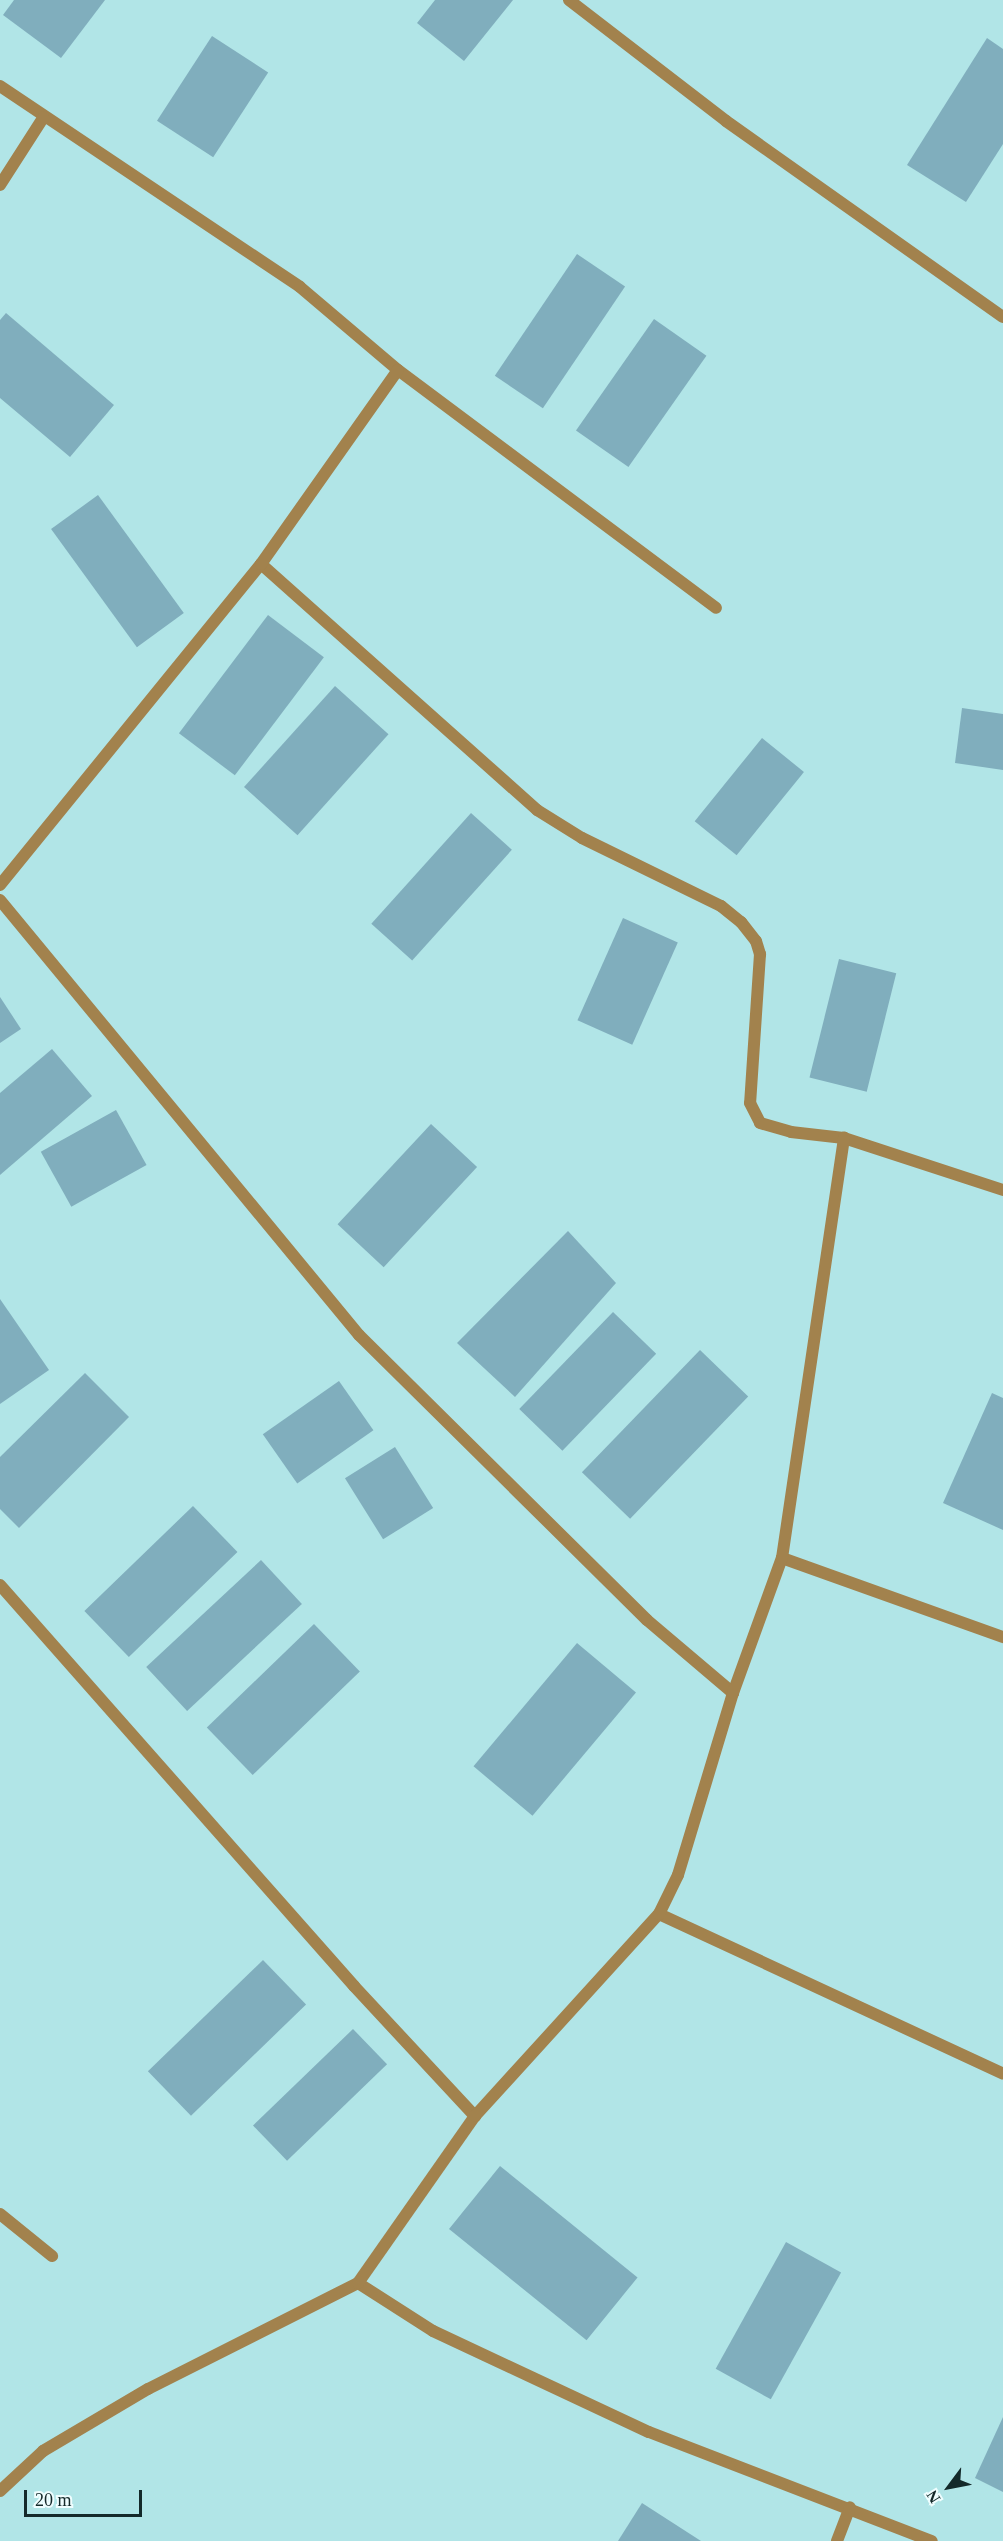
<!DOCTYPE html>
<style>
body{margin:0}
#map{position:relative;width:1003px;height:2541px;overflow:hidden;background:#b1e5e7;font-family:Georgia,serif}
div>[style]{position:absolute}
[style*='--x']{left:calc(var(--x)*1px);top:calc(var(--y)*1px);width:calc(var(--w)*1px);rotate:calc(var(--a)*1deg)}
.building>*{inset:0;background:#80aebd;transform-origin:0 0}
.minor>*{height:12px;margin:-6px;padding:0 6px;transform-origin:6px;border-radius:6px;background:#a2824d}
span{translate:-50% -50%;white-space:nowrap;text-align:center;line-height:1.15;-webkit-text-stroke:6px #effeff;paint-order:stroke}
.north{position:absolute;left:919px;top:2457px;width:60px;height:60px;-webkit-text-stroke:4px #effeff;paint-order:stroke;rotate:238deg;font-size:16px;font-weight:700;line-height:24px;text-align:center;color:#14292a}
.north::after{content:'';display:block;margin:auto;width:21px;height:27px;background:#14292a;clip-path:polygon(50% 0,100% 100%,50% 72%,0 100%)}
.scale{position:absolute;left:24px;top:2490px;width:118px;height:27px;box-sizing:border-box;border:3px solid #14292a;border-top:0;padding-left:8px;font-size:18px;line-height:21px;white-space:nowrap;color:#14292a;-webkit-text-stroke:4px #effeff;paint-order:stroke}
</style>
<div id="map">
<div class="building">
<i style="clip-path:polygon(14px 0,105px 0,61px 58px,3px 15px)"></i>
<i style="clip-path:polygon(435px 0,513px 0,464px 61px,417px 23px)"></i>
<i style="left:212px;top:36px;width:67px;height:101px;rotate:33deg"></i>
<i style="clip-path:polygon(987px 38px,1003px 49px,1003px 144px,966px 202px,907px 165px)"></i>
<i style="left:577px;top:254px;width:58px;height:147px;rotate:34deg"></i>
<i style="clip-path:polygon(6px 313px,114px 405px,70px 457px,0 398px,0 320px)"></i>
<i style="left:654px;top:319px;width:64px;height:136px;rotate:35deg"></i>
<i style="left:98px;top:495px;width:146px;height:58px;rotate:54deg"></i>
<i style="left:268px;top:615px;width:70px;height:148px;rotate:37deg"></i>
<i style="left:335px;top:686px;width:72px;height:136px;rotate:42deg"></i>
<i style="clip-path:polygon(962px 708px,1003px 714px,1003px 770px,955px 763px)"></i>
<i style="left:762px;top:738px;width:54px;height:107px;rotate:39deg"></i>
<i style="left:471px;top:813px;width:55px;height:149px;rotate:42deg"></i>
<i style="left:623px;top:918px;width:60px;height:112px;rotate:24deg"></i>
<i style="left:839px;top:959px;width:59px;height:122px;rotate:14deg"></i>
<i style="clip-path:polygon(0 997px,21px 1029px,0 1043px)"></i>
<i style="clip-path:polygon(52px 1049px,92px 1096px,0 1175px,0 1093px)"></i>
<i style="left:116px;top:1110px;width:63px;height:86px;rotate:61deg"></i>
<i style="left:431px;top:1124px;width:63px;height:137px;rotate:43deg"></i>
<i style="clip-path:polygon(568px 1231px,616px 1283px,515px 1397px,457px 1343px)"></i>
<i style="clip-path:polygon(0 1299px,49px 1370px,0 1404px)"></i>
<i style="left:613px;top:1312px;width:60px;height:135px;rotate:44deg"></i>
<i style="left:700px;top:1350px;width:67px;height:170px;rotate:44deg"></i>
<i style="clip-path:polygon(85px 1373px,129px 1417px,19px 1528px,0 1509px,0 1457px)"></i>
<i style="left:339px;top:1381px;width:60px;height:93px;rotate:55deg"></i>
<i style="clip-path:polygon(992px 1393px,1003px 1398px,1003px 1530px,943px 1503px)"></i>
<i style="left:395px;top:1447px;width:72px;height:59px;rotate:58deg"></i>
<i style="left:193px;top:1506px;width:64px;height:151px;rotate:46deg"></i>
<i style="left:261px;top:1560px;width:60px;height:157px;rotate:47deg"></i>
<i style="left:314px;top:1624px;width:66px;height:149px;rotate:46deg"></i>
<i style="left:577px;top:1643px;width:77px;height:161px;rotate:40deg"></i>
<i style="left:263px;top:1960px;width:62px;height:160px;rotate:46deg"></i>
<i style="left:353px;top:2029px;width:49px;height:139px;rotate:46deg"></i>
<i style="left:500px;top:2166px;width:177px;height:81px;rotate:39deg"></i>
<i style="left:786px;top:2242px;width:63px;height:145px;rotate:29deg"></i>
<i style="clip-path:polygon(1003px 2417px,1003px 2492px,975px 2478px)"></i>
<i style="clip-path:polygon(642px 2503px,701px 2541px,618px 2541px)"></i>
</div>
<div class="minor">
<i style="--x:569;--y:0;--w:198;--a:37.6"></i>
<i style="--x:726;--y:121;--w:339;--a:35.3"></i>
<i style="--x:0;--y:86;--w:361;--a:33.8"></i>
<i style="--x:300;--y:287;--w:128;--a:40.3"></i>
<i style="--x:398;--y:370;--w:397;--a:36.8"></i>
<i style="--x:0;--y:185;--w:80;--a:-57.3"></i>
<i style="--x:261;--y:564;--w:370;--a:41.7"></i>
<i style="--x:537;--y:810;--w:53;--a:31.9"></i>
<i style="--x:582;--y:838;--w:155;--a:26.1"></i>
<i style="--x:721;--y:906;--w:26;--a:39"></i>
<i style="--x:741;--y:922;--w:24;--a:52"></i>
<i style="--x:756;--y:941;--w:14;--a:73"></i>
<i style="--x:760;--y:954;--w:149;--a:93.8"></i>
<i style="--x:750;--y:1103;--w:22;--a:63"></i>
<i style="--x:760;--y:1123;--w:32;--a:16"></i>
<i style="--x:791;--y:1132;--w:53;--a:6.5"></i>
<i style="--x:844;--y:1138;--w:167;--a:18.1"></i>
<i style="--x:0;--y:885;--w:414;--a:-50.9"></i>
<i style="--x:261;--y:564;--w:237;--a:-54.8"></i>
<i style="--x:0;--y:900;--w:564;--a:50.47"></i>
<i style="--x:359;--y:1335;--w:405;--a:44.7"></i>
<i style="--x:647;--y:1620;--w:113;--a:40.3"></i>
<i style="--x:782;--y:1558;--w:235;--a:19.7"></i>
<i style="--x:0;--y:1585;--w:535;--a:48.56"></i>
<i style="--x:354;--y:1986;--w:178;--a:47.1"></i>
<i style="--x:659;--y:1914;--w:379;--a:24.9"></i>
<i style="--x:0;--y:2214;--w:67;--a:38.9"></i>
<i style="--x:358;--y:2283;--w:89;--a:32.6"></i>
<i style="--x:433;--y:2331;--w:238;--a:25.1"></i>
<i style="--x:649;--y:2432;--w:303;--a:21.1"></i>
<i style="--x:0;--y:2491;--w:59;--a:-42.9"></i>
<i style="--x:43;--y:2451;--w:122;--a:-30.6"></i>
<i style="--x:148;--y:2389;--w:235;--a:-26.8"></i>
<i style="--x:358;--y:2283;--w:204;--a:-55"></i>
<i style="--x:475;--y:2116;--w:273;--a:-47.7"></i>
<i style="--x:659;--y:1914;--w:43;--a:-64"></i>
<i style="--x:678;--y:1875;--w:190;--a:-73.2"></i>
<i style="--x:733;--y:1693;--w:144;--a:-70.1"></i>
<i style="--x:782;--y:1558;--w:425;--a:-81.6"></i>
<i style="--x:837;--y:2541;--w:36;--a:-69"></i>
</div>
<div class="north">N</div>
<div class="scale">20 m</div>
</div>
